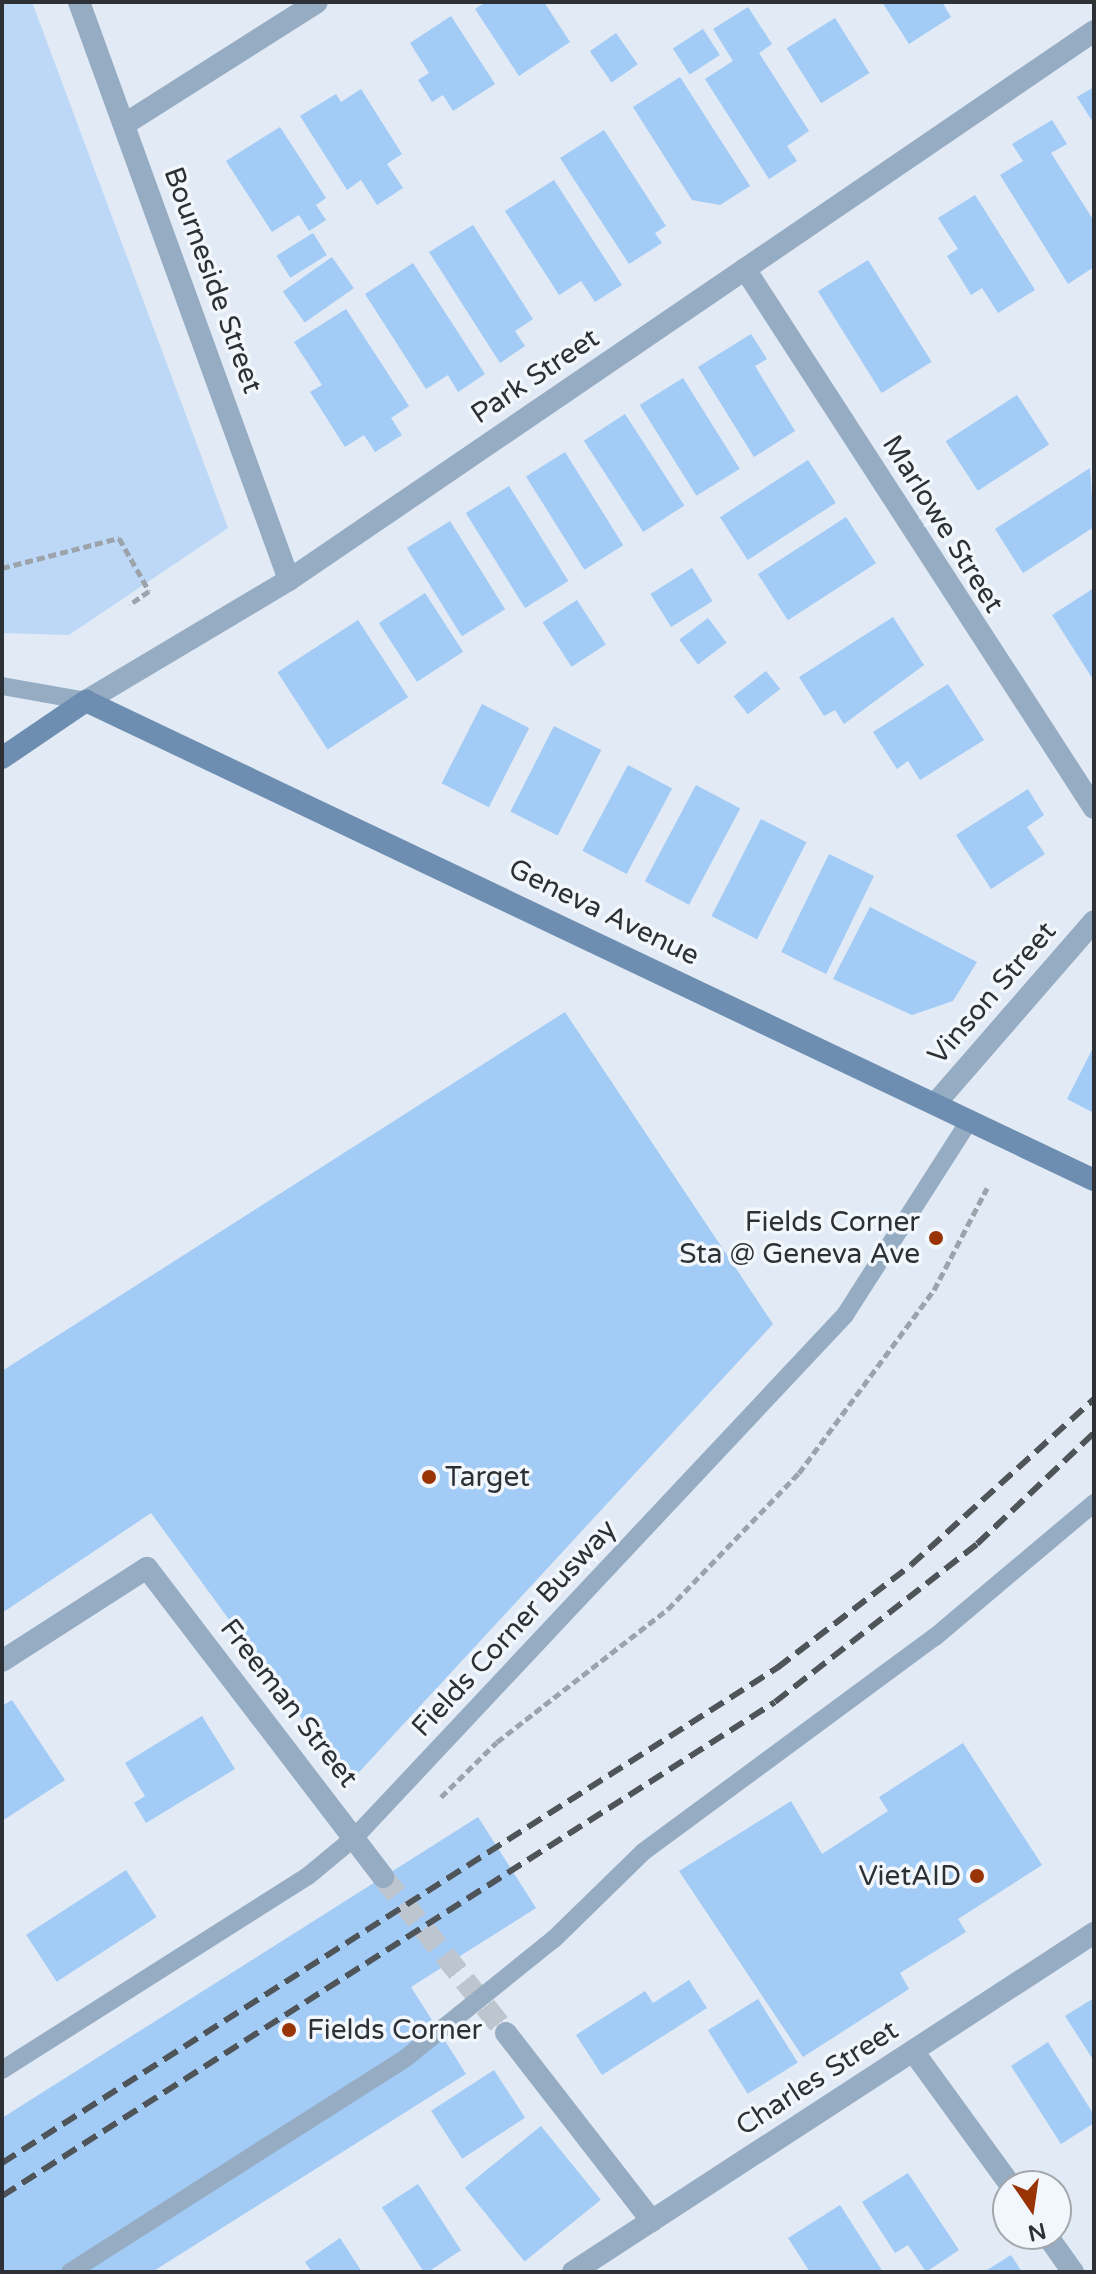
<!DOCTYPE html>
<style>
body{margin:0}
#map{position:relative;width:1096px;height:2274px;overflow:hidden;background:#e1eaf5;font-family:"Varela Round",sans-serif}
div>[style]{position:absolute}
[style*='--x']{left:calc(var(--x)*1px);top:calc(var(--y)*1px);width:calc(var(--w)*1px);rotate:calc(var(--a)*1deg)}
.green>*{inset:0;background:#bcd8f6}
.building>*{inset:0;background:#a2cbf6;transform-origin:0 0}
.minor-tunnel>*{height:22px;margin-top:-11px;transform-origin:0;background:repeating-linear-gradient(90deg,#bdc5cf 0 22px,transparent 0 33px)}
.path>*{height:5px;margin-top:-2.5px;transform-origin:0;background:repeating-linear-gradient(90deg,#9ca3ab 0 8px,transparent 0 12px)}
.service>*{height:18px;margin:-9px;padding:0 9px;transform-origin:9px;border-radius:9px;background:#96acc3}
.minor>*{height:22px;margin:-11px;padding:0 11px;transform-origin:11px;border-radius:11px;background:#96acc3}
.tertiary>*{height:22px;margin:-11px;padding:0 11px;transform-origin:11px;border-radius:11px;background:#96acc3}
.secondary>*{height:22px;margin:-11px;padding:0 11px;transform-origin:11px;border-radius:11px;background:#6d8eb0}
.rail>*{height:6px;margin-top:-3px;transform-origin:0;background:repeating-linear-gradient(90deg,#4f5459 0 16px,transparent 0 24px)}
.dots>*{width:22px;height:22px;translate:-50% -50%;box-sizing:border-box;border:4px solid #f1f7fd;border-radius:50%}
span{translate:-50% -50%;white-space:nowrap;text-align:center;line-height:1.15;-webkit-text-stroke:7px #f1f7fd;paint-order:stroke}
.street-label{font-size:28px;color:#2d3135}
.poi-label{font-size:28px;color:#2d3135}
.right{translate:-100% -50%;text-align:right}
.left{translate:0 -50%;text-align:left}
.frame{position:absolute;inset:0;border:4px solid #2d3135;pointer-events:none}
.north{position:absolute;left:992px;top:2170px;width:80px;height:80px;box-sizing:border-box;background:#f1f7fd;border:2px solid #a3a8ad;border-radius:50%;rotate:167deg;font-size:22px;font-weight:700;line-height:32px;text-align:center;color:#2d3135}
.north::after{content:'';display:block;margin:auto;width:28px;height:36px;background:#993406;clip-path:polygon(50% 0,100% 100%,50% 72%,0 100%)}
</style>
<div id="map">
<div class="green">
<i style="clip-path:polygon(2px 2px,32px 2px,228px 528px,69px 635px,2px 633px)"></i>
</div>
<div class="building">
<i style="clip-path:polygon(486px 2px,544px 2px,570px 42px,519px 76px,475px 9px)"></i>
<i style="clip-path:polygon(882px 2px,942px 2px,951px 17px,909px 44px)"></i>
<i style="clip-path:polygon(748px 7px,772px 44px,759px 53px,809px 131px,787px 146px,797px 161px,769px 179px,705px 79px,733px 61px,713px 29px)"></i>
<i style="clip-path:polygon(451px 16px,495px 84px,453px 111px,443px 95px,432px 102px,418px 80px,429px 73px,410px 43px)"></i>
<i style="left:835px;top:18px;width:65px;height:57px;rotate:58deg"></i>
<i style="left:703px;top:29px;width:31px;height:36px;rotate:57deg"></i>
<i style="left:616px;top:33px;width:38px;height:32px;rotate:55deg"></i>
<i style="clip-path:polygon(680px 77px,750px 186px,720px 205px,692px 200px,633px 107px)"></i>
<i style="clip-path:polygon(1094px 87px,1094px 124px,1077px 97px)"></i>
<i style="clip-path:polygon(361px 89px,402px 154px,387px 164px,403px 188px,377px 205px,361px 180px,347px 190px,300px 116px,336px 94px,341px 102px)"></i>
<i style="clip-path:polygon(1052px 120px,1067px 144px,1051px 153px,1094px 221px,1094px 267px,1068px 284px,1000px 175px,1023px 161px,1012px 144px)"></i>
<i style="clip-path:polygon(280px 127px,326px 198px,316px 205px,326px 220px,309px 231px,299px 215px,272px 232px,226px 161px)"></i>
<i style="clip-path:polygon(604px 130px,666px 226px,655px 233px,662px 243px,629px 264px,560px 158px)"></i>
<i style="clip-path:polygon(554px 180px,622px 285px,595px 302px,581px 281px,559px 295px,505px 211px)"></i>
<i style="clip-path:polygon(975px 195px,1035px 290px,998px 313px,982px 288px,971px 295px,947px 256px,958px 249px,938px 218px)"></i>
<i style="clip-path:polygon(473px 225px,533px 319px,515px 331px,525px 346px,500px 363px,429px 252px)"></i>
<i style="left:313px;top:233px;width:26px;height:43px;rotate:58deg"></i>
<i style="left:332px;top:257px;width:38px;height:60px;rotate:55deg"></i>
<i style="left:868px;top:260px;width:120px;height:59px;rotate:58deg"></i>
<i style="clip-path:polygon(413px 263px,485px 374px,458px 392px,448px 375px,426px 389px,365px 294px)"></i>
<i style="clip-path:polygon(346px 309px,409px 406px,391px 418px,402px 435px,375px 452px,364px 435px,345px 447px,310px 392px,322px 385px,294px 342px)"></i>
<i style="clip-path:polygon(751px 334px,767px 359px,755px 366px,795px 431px,754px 457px,698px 367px)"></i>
<i style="left:683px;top:378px;width:107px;height:51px;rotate:58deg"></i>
<i style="left:1017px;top:395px;width:59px;height:85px;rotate:57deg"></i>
<i style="left:625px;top:414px;width:109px;height:49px;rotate:57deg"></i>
<i style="left:565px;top:452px;width:110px;height:46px;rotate:58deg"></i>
<i style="left:808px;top:460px;width:51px;height:105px;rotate:57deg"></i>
<i style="clip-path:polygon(1090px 468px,1094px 527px,1023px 573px,995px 529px)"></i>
<i style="left:509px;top:486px;width:112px;height:51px;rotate:58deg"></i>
<i style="left:846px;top:517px;width:55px;height:105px;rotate:57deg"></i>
<i style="left:450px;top:521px;width:104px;height:51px;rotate:58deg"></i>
<i style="left:692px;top:568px;width:39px;height:49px;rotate:58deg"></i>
<i style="clip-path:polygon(1094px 588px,1094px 681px,1052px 615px)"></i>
<i style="left:425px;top:593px;width:70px;height:55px;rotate:57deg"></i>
<i style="left:577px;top:600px;width:53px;height:41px;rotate:57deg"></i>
<i style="clip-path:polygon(893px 617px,924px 665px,844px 724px,835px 710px,824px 716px,799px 677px)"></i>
<i style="left:708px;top:618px;width:31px;height:36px;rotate:53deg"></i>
<i style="left:358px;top:620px;width:92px;height:96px;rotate:57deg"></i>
<i style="left:766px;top:671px;width:23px;height:41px;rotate:52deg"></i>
<i style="clip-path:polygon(948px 684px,984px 740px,920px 780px,908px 761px,897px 769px,873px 732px)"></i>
<i style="left:482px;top:704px;width:53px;height:89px;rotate:27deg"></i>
<i style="left:554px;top:726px;width:53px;height:96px;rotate:27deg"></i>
<i style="left:628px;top:765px;width:50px;height:97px;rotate:28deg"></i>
<i style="left:696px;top:785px;width:50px;height:109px;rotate:28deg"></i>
<i style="clip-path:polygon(1028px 789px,1044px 815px,1027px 827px,1045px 854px,991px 889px,956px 835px)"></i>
<i style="left:761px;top:819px;width:51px;height:109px;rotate:27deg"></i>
<i style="left:829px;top:854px;width:50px;height:109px;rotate:26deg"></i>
<i style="clip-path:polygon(870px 907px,977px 962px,953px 1001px,912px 1015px,833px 979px)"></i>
<i style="clip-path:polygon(565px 1012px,773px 1324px,349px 1783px,151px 1513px,2px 1613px,2px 1371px)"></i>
<i style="clip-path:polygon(1094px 1046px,1094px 1113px,1067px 1099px)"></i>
<i style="clip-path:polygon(12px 1700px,65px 1780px,2px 1821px,2px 1706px)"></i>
<i style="clip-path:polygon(202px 1716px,235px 1769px,146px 1823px,134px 1803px,145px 1796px,125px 1763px)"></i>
<i style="clip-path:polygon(963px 1743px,1042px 1865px,958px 1919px,966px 1932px,900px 1973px,909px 1989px,803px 2057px,679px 1871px,791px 1801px,822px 1854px,888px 1811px,879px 1797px)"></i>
<i style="clip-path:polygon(478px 1817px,536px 1908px,411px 1987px,466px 2074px,152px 2272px,2px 2272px,2px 2118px)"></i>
<i style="left:126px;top:1870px;width:56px;height:119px;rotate:57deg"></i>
<i style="clip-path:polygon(689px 1980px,707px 2008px,602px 2075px,576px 2035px,645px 1991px,653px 2003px)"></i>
<i style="clip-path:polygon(1094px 1998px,1094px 2061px,1065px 2016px)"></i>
<i style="left:758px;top:1999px;width:75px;height:59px;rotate:58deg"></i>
<i style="clip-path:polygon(1048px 2042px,1094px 2115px,1094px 2123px,1061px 2144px,1011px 2066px)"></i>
<i style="left:494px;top:2070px;width:57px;height:75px;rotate:57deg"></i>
<i style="left:541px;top:2126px;width:95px;height:98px;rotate:51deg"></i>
<i style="clip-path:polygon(908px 2173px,959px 2250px,926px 2272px,908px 2245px,895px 2253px,862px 2202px)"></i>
<i style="left:418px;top:2184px;width:79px;height:43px;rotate:57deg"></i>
<i style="clip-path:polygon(840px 2205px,883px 2272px,810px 2272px,788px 2238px)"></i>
<i style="clip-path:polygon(340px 2238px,362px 2272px,312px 2272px,305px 2262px)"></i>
<i style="clip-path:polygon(1011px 2255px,1022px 2272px,984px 2272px)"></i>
</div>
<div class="minor-tunnel">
<i style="--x:383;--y:1877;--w:199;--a:51.7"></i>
</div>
<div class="path">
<i style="--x:2;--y:568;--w:121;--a:-14.4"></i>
<i style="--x:119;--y:538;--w:61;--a:60.5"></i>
<i style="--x:149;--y:591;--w:24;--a:145"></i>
<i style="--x:441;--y:1797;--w:78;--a:-44.5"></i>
<i style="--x:497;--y:1742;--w:217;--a:-37.9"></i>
<i style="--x:668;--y:1609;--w:189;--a:-46.1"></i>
<i style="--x:799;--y:1473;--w:227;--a:-53.6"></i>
<i style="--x:934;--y:1290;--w:115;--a:-62.5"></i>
</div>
<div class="service">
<i style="--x:2;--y:686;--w:85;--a:10.1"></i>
<i style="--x:2;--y:2070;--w:362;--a:-32.4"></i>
<i style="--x:308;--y:1876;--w:61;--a:-39.7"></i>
<i style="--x:355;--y:1837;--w:716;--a:-46.81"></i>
<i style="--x:845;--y:1315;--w:230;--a:-57.4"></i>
<i style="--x:70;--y:2272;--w:400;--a:-32.5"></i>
<i style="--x:407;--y:2057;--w:189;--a:-38.8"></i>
<i style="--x:554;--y:1939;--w:124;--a:-44.3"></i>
<i style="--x:643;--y:1852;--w:363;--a:-36.4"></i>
<i style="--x:935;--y:1637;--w:208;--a:-40.1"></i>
</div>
<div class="minor">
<i style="--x:79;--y:2;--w:615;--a:70.03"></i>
<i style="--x:125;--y:124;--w:227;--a:-32.4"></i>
<i style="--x:745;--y:269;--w:642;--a:57.08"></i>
<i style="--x:935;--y:1104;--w:242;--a:-49"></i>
<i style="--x:2;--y:1661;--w:172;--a:-32.7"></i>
<i style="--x:147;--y:1568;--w:389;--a:52.6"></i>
<i style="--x:506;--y:2033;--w:238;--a:52.2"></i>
<i style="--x:913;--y:2051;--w:167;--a:54"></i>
<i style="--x:1046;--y:2234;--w:47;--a:54.6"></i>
<i style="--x:573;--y:2272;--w:622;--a:-33.05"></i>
</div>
<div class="tertiary">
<i style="--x:86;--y:701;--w:236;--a:-30.8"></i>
<i style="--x:289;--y:580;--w:974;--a:-34.29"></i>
</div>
<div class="secondary">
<i style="--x:2;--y:758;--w:102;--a:-34.2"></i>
<i style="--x:86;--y:701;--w:1116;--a:25.42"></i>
</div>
<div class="rail">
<i style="--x:2;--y:2163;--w:920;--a:-32.57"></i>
<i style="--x:777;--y:1668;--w:169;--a:-37.5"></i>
<i style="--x:911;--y:1565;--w:247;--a:-42.2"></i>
<i style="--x:2;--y:2196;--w:917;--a:-32.58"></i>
<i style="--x:775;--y:1702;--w:256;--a:-38"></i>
<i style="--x:977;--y:1544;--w:161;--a:-43.5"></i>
</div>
<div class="dots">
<i style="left:936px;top:1238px;background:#993406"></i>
<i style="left:429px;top:1477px;background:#993406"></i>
<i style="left:977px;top:1876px;background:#993406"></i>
<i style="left:289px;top:2030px;background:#993406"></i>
</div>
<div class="street-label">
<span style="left:213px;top:280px;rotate:70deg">Bourneside Street</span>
<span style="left:535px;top:376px;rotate:-34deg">Park Street</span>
<span style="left:943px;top:524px;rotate:58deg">Marlowe Street</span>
<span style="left:604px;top:912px;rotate:26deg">Geneva Avenue</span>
<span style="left:992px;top:993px;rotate:-49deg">Vinson Street</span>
<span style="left:514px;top:1628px;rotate:-47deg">Fields Corner Busway</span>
<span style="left:289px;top:1703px;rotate:52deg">Freeman Street</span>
<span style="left:817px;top:2078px;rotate:-33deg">Charles Street</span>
</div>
<div class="poi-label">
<span class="right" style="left:920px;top:1238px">Fields Corner<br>Sta @ Geneva Ave</span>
<span class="left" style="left:445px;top:1477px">Target</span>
<span class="right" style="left:961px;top:1876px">VietAID</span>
<span class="left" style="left:307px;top:2030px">Fields Corner</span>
</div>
<div class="frame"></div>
<div class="north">N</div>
</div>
